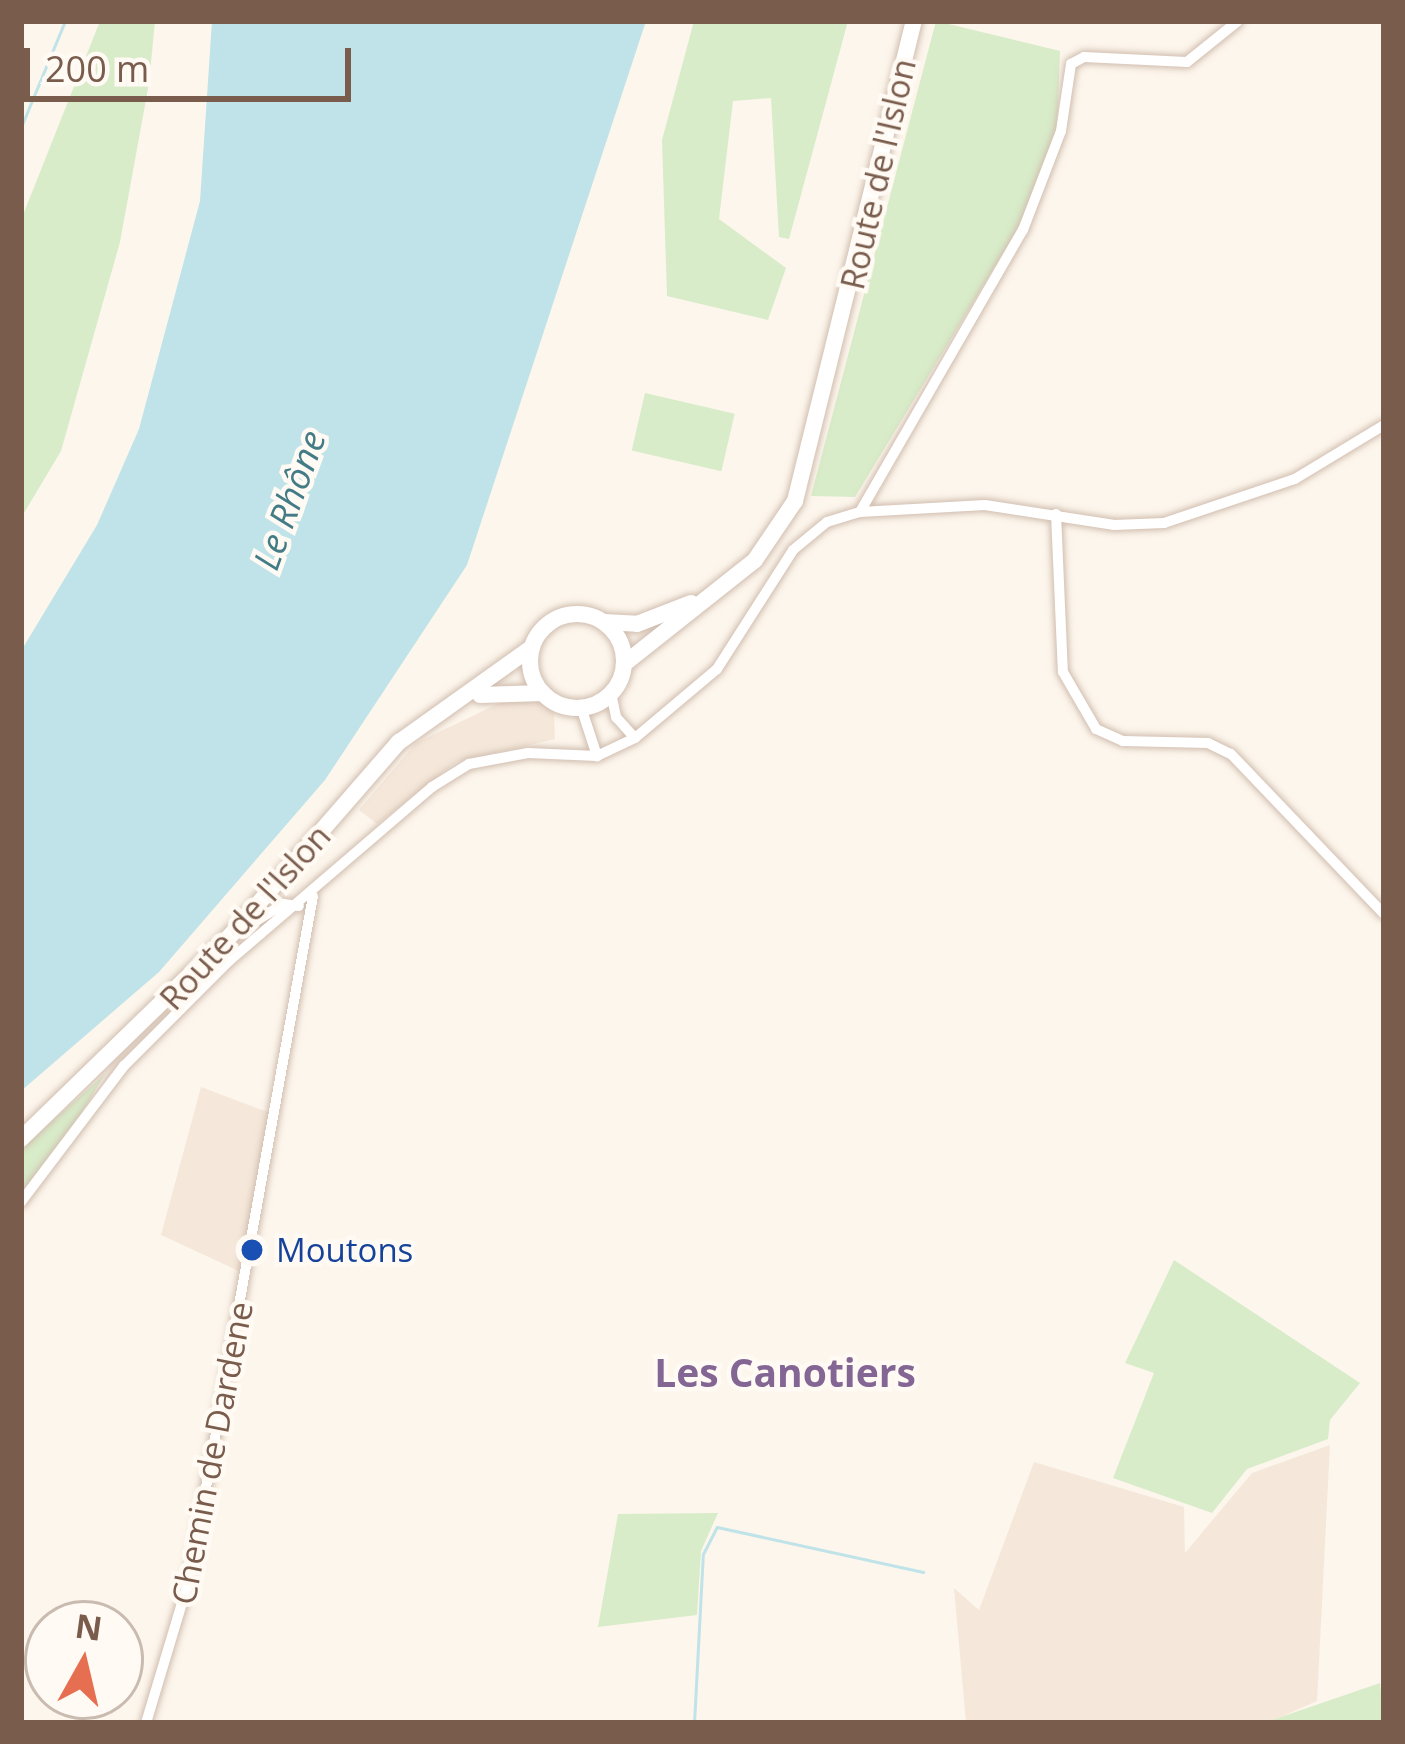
<!DOCTYPE html>
<meta charset="utf-8">
<style>
body{margin:0}
#map{position:relative;width:1405px;height:1744px;overflow:hidden;background:#fdf6ec;font-family:"Open Sans",sans-serif}
div>[style]{position:absolute}
[style*='--x']{left:calc(var(--x)*1px);top:calc(var(--y)*1px);width:calc(var(--w)*1px);rotate:calc(var(--a)*1deg)}
.residential>*{inset:0;background:#f5e8da}
.green>*{inset:0;background:#d8ecc9;transform-origin:0 0}
.water>*{inset:0;background:#bfe3e8}
.stream>*{height:3px;margin:-1.5px;padding:0 1.5px;transform-origin:1.5px;border-radius:1.5px;background:#bfe3e8}
.roads{filter:drop-shadow(0 0 3px #d1beb0) drop-shadow(0 0 3px #d1beb0)}
.street>*{height:10px;margin:-5px;padding:0 5px;transform-origin:5px;border-radius:5px;background:#fff}
.secondary>*{height:16px;margin:-8px;padding:0 8px;transform-origin:8px;border-radius:8px;background:#fff}
.secondary>.ring{margin:-8px;padding:0;box-sizing:content-box;background:none;border:16px solid #fff;border-radius:50%}
.dots>*{width:33px;height:33px;translate:-50% -50%;box-sizing:border-box;border:6px solid #fffaf3;border-radius:50%}
span{translate:-50% -50%;white-space:nowrap;text-align:center;line-height:1.15;-webkit-text-stroke:9px #fffaf3;paint-order:stroke}
.street-label{font-size:33px;color:#7a5c4d}
.transit-label{font-size:33px;color:#164399}
.left{translate:0 -50%;text-align:left}
.water-label{font-size:36px;color:#437c86;font-style:italic}
.quarter-label{font-size:39px;color:#846695;font-weight:700}
.frame{position:absolute;inset:0;border:24px solid #7a5c4d;pointer-events:none}
.north{position:absolute;left:24px;top:1600px;width:120px;height:120px;box-sizing:border-box;background:#fffaf3;border:3px solid #cabbb1;border-radius:50%;rotate:8deg;font-size:33px;font-weight:700;line-height:48px;text-align:center;color:#7a5c4d}
.north::after{content:'';display:block;margin:auto;width:42px;height:54px;background:#e76f51;clip-path:polygon(50% 0,100% 100%,50% 72%,0 100%)}
.scale{position:absolute;left:24px;top:48px;width:327px;height:54px;box-sizing:border-box;border:6px solid #7a5c4d;border-top:0;padding-left:15px;font-size:36px;line-height:42px;white-space:nowrap;color:#7a5c4d;-webkit-text-stroke:9px #fffaf3;paint-order:stroke}
</style>
<div id="map">
<div class="residential">
<i style="clip-path:polygon(516px 695px,539px 699px,554px 713px,555px 739px,456px 762px,377px 824px,359px 810px,416px 743px)"></i>
<i style="clip-path:polygon(201px 1087px,273px 1114px,243px 1273px,161px 1235px)"></i>
<i style="clip-path:polygon(1330px 1445px,1317px 1701px,1267px 1723px,966px 1723px,954px 1588px,979px 1610px,1034px 1462px,1184px 1507px,1185px 1553px,1252px 1473px)"></i>
</div>
<div class="green">
<i style="clip-path:polygon(100px 21px,155px 21px,149px 83px,120px 242px,61px 451px,21px 518px,21px 220px)"></i>
<i style="clip-path:polygon(694px 21px,848px 21px,789px 239px,779px 237px,771px 98px,733px 101px,719px 219px,786px 268px,768px 320px,667px 296px,662px 140px)"></i>
<i style="clip-path:polygon(936px 21px,1060px 51px,1057px 130px,1017px 230px,855px 497px,811px 496px)"></i>
<i style="left:645px;top:393px;width:92px;height:59px;rotate:13deg"></i>
<i style="clip-path:polygon(105px 1074px,45px 1174px,21px 1194px,21px 1149px)"></i>
<i style="clip-path:polygon(1174px 1260px,1360px 1383px,1330px 1420px,1328px 1439px,1247px 1469px,1212px 1513px,1113px 1478px,1154px 1373px,1125px 1363px)"></i>
<i style="clip-path:polygon(718px 1513px,701px 1551px,697px 1615px,598px 1627px,618px 1514px)"></i>
<i style="clip-path:polygon(1380px 1683px,1384px 1723px,1268px 1723px,1269px 1721px)"></i>
</div>
<div class="water">
<i style="clip-path:polygon(212px 21px,646px 21px,467px 565px,325px 780px,159px 972px,21px 1091px,21px 651px,97px 525px,139px 429px,200px 201px)"></i>
</div>
<div class="stream">
<i style="--x:21;--y:127;--w:115;--a:-67.5"></i>
<i style="--x:694;--y:1723;--w:169;--a:-87"></i>
<i style="--x:703;--y:1554;--w:30;--a:-63"></i>
<i style="--x:717;--y:1527;--w:211;--a:12.3"></i>
</div>
<div class="roads">
<div class="street">
<i style="--x:860;--y:512;--w:326;--a:-60"></i>
<i style="--x:1023;--y:230;--w:106;--a:-69"></i>
<i style="--x:1061;--y:131;--w:68;--a:-81.5"></i>
<i style="--x:1071;--y:64;--w:15;--a:-28"></i>
<i style="--x:1084;--y:57;--w:103;--a:2.8"></i>
<i style="--x:1187;--y:62;--w:65;--a:-38.8"></i>
<i style="--x:1056;--y:514;--w:158;--a:87.5"></i>
<i style="--x:1063;--y:672;--w:66;--a:59.9"></i>
<i style="--x:1096;--y:729;--w:30;--a:24"></i>
<i style="--x:1123;--y:741;--w:85;--a:1.3"></i>
<i style="--x:1208;--y:743;--w:25;--a:26"></i>
<i style="--x:1231;--y:754;--w:221;--a:46.3"></i>
<i style="--x:611;--y:693;--w:25;--a:78"></i>
<i style="--x:616;--y:717;--w:28;--a:48"></i>
<i style="--x:581;--y:707;--w:52;--a:71.9"></i>
<i style="--x:240;--y:931;--w:51;--a:-32.1"></i>
<i style="--x:283;--y:904;--w:16;--a:7"></i>
<i style="--x:21;--y:1202;--w:171;--a:-52.9"></i>
<i style="--x:124;--y:1066;--w:148;--a:-45"></i>
<i style="--x:229;--y:961;--w:267;--a:-40.6"></i>
<i style="--x:432;--y:787;--w:44;--a:-31.9"></i>
<i style="--x:469;--y:764;--w:60;--a:-10.6"></i>
<i style="--x:528;--y:753;--w:69;--a:2.5"></i>
<i style="--x:597;--y:756;--w:42;--a:-25.3"></i>
<i style="--x:635;--y:738;--w:107;--a:-40.1"></i>
<i style="--x:717;--y:669;--w:141;--a:-57.4"></i>
<i style="--x:793;--y:550;--w:44;--a:-39.5"></i>
<i style="--x:827;--y:522;--w:34;--a:-17"></i>
<i style="--x:860;--y:512;--w:125;--a:-3.2"></i>
<i style="--x:985;--y:505;--w:131;--a:8.8"></i>
<i style="--x:1114;--y:525;--w:50;--a:-2.3"></i>
<i style="--x:1164;--y:523;--w:138;--a:-18.6"></i>
<i style="--x:1295;--y:479;--w:104;--a:-31.2"></i>
<i style="--x:146;--y:1723;--w:153;--a:-73.3"></i>
<i style="--x:190;--y:1576;--w:691;--a:-79.75"></i>
</div>
<div class="secondary">
<i class="ring" style="left:530px;top:614px;width:78px;height:78px"></i>
<i style="--x:604;--y:622;--w:33;--a:3"></i>
<i style="--x:637;--y:624;--w:58;--a:-21.3"></i>
<i style="--x:624;--y:664;--w:167;--a:-38.4"></i>
<i style="--x:755;--y:560;--w:71;--a:-55.9"></i>
<i style="--x:795;--y:501;--w:495;--a:-76.1"></i>
<i style="--x:480;--y:695;--w:63;--a:-1.8"></i>
<i style="--x:21;--y:1139;--w:293;--a:-44.2"></i>
<i style="--x:231;--y:935;--w:256;--a:-49"></i>
<i style="--x:399;--y:742;--w:163;--a:-35.5"></i>
</div>
</div>
<div class="dots">
<i style="left:252px;top:1250px;background:#1a4fb4"></i>
</div>
<div class="street-label">
<span style="left:878px;top:174px;rotate:-77deg">Route de l'Islon</span>
<span style="left:245px;top:917px;rotate:-48deg">Route de l'Islon</span>
<span style="left:212px;top:1453px;rotate:-79deg">Chemin de Dardene</span>
</div>
<div class="transit-label">
<span class="left" style="left:276px;top:1250px">Moutons</span>
</div>
<div class="water-label">
<span style="left:289px;top:500px;rotate:-70deg">Le Rhône</span>
</div>
<div class="quarter-label">
<span style="left:785px;top:1372px">Les Canotiers</span>
</div>
<div class="frame"></div>
<div class="north">N</div>
<div class="scale">200 m</div>
</div>
